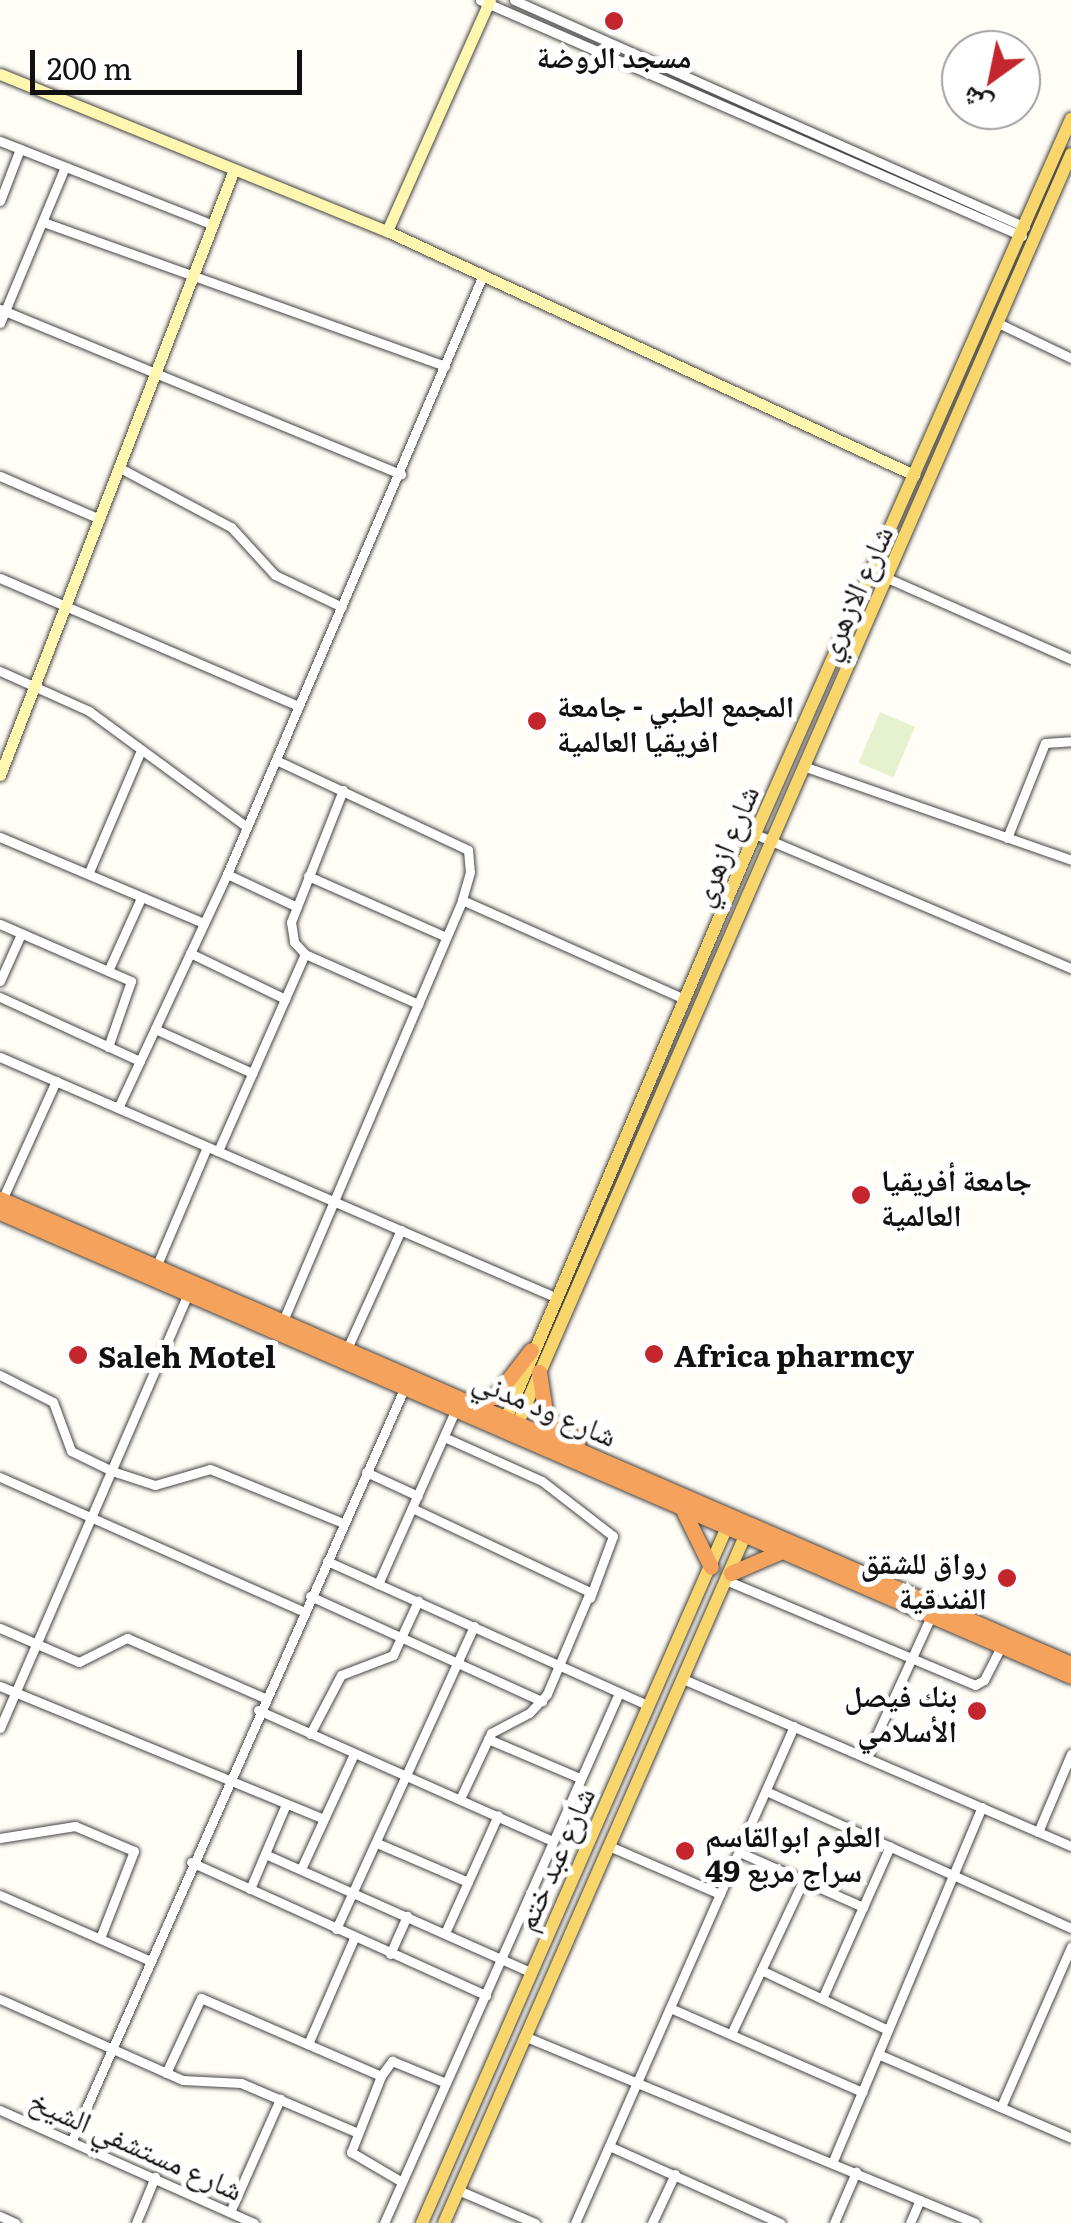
<!DOCTYPE html>
<meta charset="utf-8">
<style>
body{margin:0}
#map{position:relative;width:1071px;height:2223px;overflow:hidden;background:#fffdf5;font-family:Literata,"Noto Naskh Arabic",serif}
div>[style]{position:absolute}
[style*='--x']{left:calc(var(--x)*1px);top:calc(var(--y)*1px);width:calc(var(--w)*1px);rotate:calc(var(--a)*1deg)}
.pitch>*{inset:0;background:#e6f2cf;transform-origin:0 0}
.roads{filter:drop-shadow(0 0 2px #444) drop-shadow(0 0 2px #444)}
.street>*{height:9px;margin:-4.5px;padding:0 4.5px;transform-origin:4.5px;border-radius:4.5px;background:#fff}
.secondary>*{height:11px;margin:-5.5px;padding:0 5.5px;transform-origin:5.5px;border-radius:5.5px;background:#fff6b0}
.primary>*{height:12px;margin:-6px;padding:0 6px;transform-origin:6px;border-radius:6px;background:#f9d66b}
.highway>*{height:15px;margin:-7.5px;padding:0 7.5px;transform-origin:7.5px;border-radius:7.5px;background:#f5a25d}
.dots>*{width:28px;height:28px;translate:-50% -50%;box-sizing:border-box;border:5px solid #fff;border-radius:50%}
span{translate:-50% -50%;white-space:nowrap;text-align:center;line-height:1.15;-webkit-text-stroke:10px #fff;paint-order:stroke}
.poi-label{font-size:30px;color:#111;font-weight:700}
.left{translate:0 -50%;text-align:left}
.right{translate:-100% -50%;text-align:right}
.street-label{font-size:30px;color:#111}
.north{position:absolute;left:941px;top:30px;width:100px;height:100px;box-sizing:border-box;background:#fff;border:2px solid #a0a0a0;border-radius:50%;rotate:213deg;font-size:28px;font-weight:700;line-height:40px;text-align:center;color:#111}
.north::after{content:'';display:block;margin:auto;width:35px;height:45px;background:#c4262e;clip-path:polygon(50% 0,100% 100%,50% 72%,0 100%)}
.scale{position:absolute;left:30px;top:50px;width:272px;height:45px;box-sizing:border-box;border:5px solid #111;border-top:0;padding-left:12px;font-size:30px;line-height:35px;white-space:nowrap;color:#111;-webkit-text-stroke:8px #fff;paint-order:stroke}
</style>
<div id="map">
<div class="pitch">
<i style="left:880px;top:712px;width:38px;height:55px;rotate:23deg"></i>
</div>
<div class="roads">
<div class="street">
<i style="--x:480;--y:0;--w:591;--a:23.53"></i>
<i style="--x:514;--y:0;--w:559;--a:23.95"></i>
<i style="--x:0;--y:141;--w:229;--a:21.5"></i>
<i style="--x:0;--y:201;--w:56;--a:-69"></i>
<i style="--x:46;--y:223;--w:424;--a:19.7"></i>
<i style="--x:0;--y:309;--w:434;--a:22.4"></i>
<i style="--x:0;--y:323;--w:169;--a:-67.4"></i>
<i style="--x:998;--y:323;--w:81;--a:25.6"></i>
<i style="--x:120;--y:468;--w:126;--a:28"></i>
<i style="--x:231;--y:527;--w:65;--a:47.5"></i>
<i style="--x:275;--y:575;--w:74;--a:25.5"></i>
<i style="--x:0;--y:476;--w:109;--a:23.3"></i>
<i style="--x:0;--y:578;--w:325;--a:23.2"></i>
<i style="--x:887;--y:578;--w:201;--a:23.8"></i>
<i style="--x:0;--y:671;--w:98;--a:24.2"></i>
<i style="--x:89;--y:711;--w:196;--a:36.3"></i>
<i style="--x:276;--y:760;--w:212;--a:25.1"></i>
<i style="--x:468;--y:850;--w:22;--a:85"></i>
<i style="--x:470;--y:872;--w:29;--a:106"></i>
<i style="--x:462;--y:900;--w:243;--a:24"></i>
<i style="--x:803;--y:766;--w:284;--a:19.3"></i>
<i style="--x:343;--y:790;--w:142;--a:111.5"></i>
<i style="--x:291;--y:922;--w:20;--a:81"></i>
<i style="--x:294;--y:942;--w:16;--a:47"></i>
<i style="--x:305;--y:954;--w:124;--a:23.9"></i>
<i style="--x:755;--y:834;--w:343;--a:23"></i>
<i style="--x:0;--y:837;--w:221;--a:22.9"></i>
<i style="--x:1007;--y:838;--w:102;--a:-68.2"></i>
<i style="--x:1045;--y:743;--w:26;--a:-4"></i>
<i style="--x:89;--y:872;--w:133;--a:-66.9"></i>
<i style="--x:227;--y:874;--w:77;--a:25.2"></i>
<i style="--x:308;--y:876;--w:151;--a:23.8"></i>
<i style="--x:0;--y:924;--w:143;--a:23.5"></i>
<i style="--x:131;--y:981;--w:70;--a:109.2"></i>
<i style="--x:190;--y:953;--w:106;--a:25.8"></i>
<i style="--x:108;--y:971;--w:80;--a:-65.7"></i>
<i style="--x:0;--y:981;--w:51;--a:-65.9"></i>
<i style="--x:0;--y:997;--w:154;--a:24.6"></i>
<i style="--x:155;--y:1029;--w:107;--a:24.4"></i>
<i style="--x:0;--y:1057;--w:605;--a:23.39"></i>
<i style="--x:118;--y:1108;--w:258;--a:-65"></i>
<i style="--x:227;--y:874;--w:651;--a:-66.86"></i>
<i style="--x:218;--y:1151;--w:215;--a:-66.2"></i>
<i style="--x:2;--y:1200;--w:131;--a:-65.6"></i>
<i style="--x:156;--y:1267;--w:130;--a:-67"></i>
<i style="--x:282;--y:1323;--w:460;--a:-66.9"></i>
<i style="--x:346;--y:1351;--w:133;--a:-65.6"></i>
<i style="--x:0;--y:1375;--w:59;--a:27"></i>
<i style="--x:53;--y:1402;--w:52;--a:69.8"></i>
<i style="--x:71;--y:1451;--w:46;--a:26"></i>
<i style="--x:112;--y:1471;--w:45;--a:18"></i>
<i style="--x:155;--y:1485;--w:57;--a:-16.2"></i>
<i style="--x:210;--y:1469;--w:144;--a:22.1"></i>
<i style="--x:444;--y:1437;--w:107;--a:24.2"></i>
<i style="--x:542;--y:1481;--w:90;--a:37.8"></i>
<i style="--x:613;--y:1536;--w:66;--a:110.4"></i>
<i style="--x:366;--y:1472;--w:57;--a:24.8"></i>
<i style="--x:0;--y:1477;--w:331;--a:23.9"></i>
<i style="--x:412;--y:1508;--w:197;--a:25.3"></i>
<i style="--x:590;--y:1592;--w:111;--a:112.9"></i>
<i style="--x:547;--y:1694;--w:26;--a:133"></i>
<i style="--x:529;--y:1713;--w:43;--a:152.2"></i>
<i style="--x:491;--y:1733;--w:73;--a:115.2"></i>
<i style="--x:327;--y:1561;--w:352;--a:24.2"></i>
<i style="--x:728;--y:1581;--w:268;--a:22.8"></i>
<i style="--x:975;--y:1685;--w:10;--a:-29"></i>
<i style="--x:984;--y:1680;--w:38;--a:-63"></i>
<i style="--x:378;--y:1584;--w:189;--a:-66"></i>
<i style="--x:310;--y:1596;--w:255;--a:24.4"></i>
<i style="--x:0;--y:1628;--w:86;--a:23.3"></i>
<i style="--x:79;--y:1662;--w:54;--a:-26.6"></i>
<i style="--x:127;--y:1638;--w:148;--a:23.5"></i>
<i style="--x:683;--y:1679;--w:422;--a:23.3"></i>
<i style="--x:0;--y:1686;--w:348;--a:22.3"></i>
<i style="--x:258;--y:1710;--w:322;--a:24"></i>
<i style="--x:0;--y:1728;--w:474;--a:-66.6"></i>
<i style="--x:310;--y:1734;--w:67;--a:-62.3"></i>
<i style="--x:341;--y:1675;--w:56;--a:-21"></i>
<i style="--x:393;--y:1655;--w:60;--a:-65.2"></i>
<i style="--x:488;--y:1739;--w:100;--a:23"></i>
<i style="--x:867;--y:1756;--w:156;--a:-65.4"></i>
<i style="--x:766;--y:1791;--w:334;--a:24.2"></i>
<i style="--x:1038;--y:1832;--w:85;--a:-67.1"></i>
<i style="--x:0;--y:1838;--w:76;--a:-9.1"></i>
<i style="--x:75;--y:1826;--w:64;--a:23"></i>
<i style="--x:134;--y:1851;--w:93;--a:111.3"></i>
<i style="--x:377;--y:1843;--w:99;--a:23.2"></i>
<i style="--x:609;--y:1846;--w:121;--a:23.4"></i>
<i style="--x:739;--y:1852;--w:136;--a:23.9"></i>
<i style="--x:265;--y:1854;--w:290;--a:24"></i>
<i style="--x:191;--y:1862;--w:324;--a:24.3"></i>
<i style="--x:301;--y:1869;--w:127;--a:-65.3"></i>
<i style="--x:250;--y:1889;--w:92;--a:-67"></i>
<i style="--x:0;--y:1895;--w:163;--a:23.6"></i>
<i style="--x:336;--y:1929;--w:333;--a:-65.5"></i>
<i style="--x:445;--y:1933;--w:129;--a:-65.8"></i>
<i style="--x:390;--y:1954;--w:42;--a:-65.9"></i>
<i style="--x:761;--y:1970;--w:140;--a:25.3"></i>
<i style="--x:0;--y:1999;--w:200;--a:23.9"></i>
<i style="--x:183;--y:2080;--w:58;--a:3"></i>
<i style="--x:241;--y:2083;--w:127;--a:23.1"></i>
<i style="--x:822;--y:1999;--w:167;--a:-66"></i>
<i style="--x:670;--y:2008;--w:210;--a:23.6"></i>
<i style="--x:731;--y:2034;--w:169;--a:-64.8"></i>
<i style="--x:524;--y:2036;--w:488;--a:22.5"></i>
<i style="--x:308;--y:2044;--w:116;--a:-66.5"></i>
<i style="--x:878;--y:2054;--w:210;--a:23.5"></i>
<i style="--x:166;--y:2073;--w:83;--a:-65"></i>
<i style="--x:201;--y:1998;--w:196;--a:23.4"></i>
<i style="--x:381;--y:2076;--w:82;--a:111.5"></i>
<i style="--x:351;--y:2152;--w:59;--a:30.5"></i>
<i style="--x:381;--y:2076;--w:19;--a:-54"></i>
<i style="--x:392;--y:2061;--w:58;--a:22.2"></i>
<i style="--x:1001;--y:2107;--w:175;--a:-66.4"></i>
<i style="--x:0;--y:2110;--w:278;--a:24"></i>
<i style="--x:72;--y:2140;--w:821;--a:-66.15"></i>
<i style="--x:609;--y:2146;--w:188;--a:24.2"></i>
<i style="--x:833;--y:2161;--w:384;--a:-67.2"></i>
<i style="--x:458;--y:2190;--w:84;--a:23.2"></i>
<i style="--x:230;--y:2212;--w:124;--a:-66.1"></i>
<i style="--x:0;--y:2216;--w:17;--a:25"></i>
<i style="--x:136;--y:2223;--w:50;--a:-67.6"></i>
<i style="--x:384;--y:2223;--w:580;--a:-66.09"></i>
<i style="--x:575;--y:2223;--w:543;--a:-66.22"></i>
<i style="--x:652;--y:2223;--w:54;--a:-64.9"></i>
<i style="--x:834;--y:2223;--w:56;--a:-66.7"></i>
<i style="--x:910;--y:2223;--w:25;--a:-67"></i>
</div>
<div class="secondary">
<i style="--x:0;--y:74;--w:418;--a:22.1"></i>
<i style="--x:387;--y:231;--w:581;--a:24.84"></i>
<i style="--x:387;--y:231;--w:253;--a:-66"></i>
<i style="--x:0;--y:775;--w:646;--a:-68.87"></i>
</div>
<div class="primary">
<i style="--x:504;--y:1423;--w:640;--a:-66.92"></i>
<i style="--x:755;--y:834;--w:782;--a:-66.16"></i>
<i style="--x:514;--y:1432;--w:1394;--a:-66.45"></i>
<i style="--x:422;--y:2223;--w:768;--a:-66.34"></i>
<i style="--x:444;--y:2223;--w:758;--a:-66.34"></i>
</div>
<div class="highway">
<i style="--x:0;--y:1199;--w:1168;--a:23.47"></i>
<i style="--x:0;--y:1212;--w:1167;--a:23.42"></i>
<i style="--x:539;--y:1372;--w:47;--a:81.3"></i>
<i style="--x:546;--y:1418;--w:39;--a:35"></i>
<i style="--x:469;--y:1401;--w:26;--a:-9"></i>
<i style="--x:495;--y:1397;--w:59;--a:-52.5"></i>
<i style="--x:684;--y:1512;--w:61;--a:63.9"></i>
<i style="--x:731;--y:1573;--w:56;--a:-23.3"></i>
</div>
</div>
<div class="dots">
<i style="left:614px;top:21px;background:#c4262e"></i>
<i style="left:537px;top:721px;background:#c4262e"></i>
<i style="left:861px;top:1195px;background:#c4262e"></i>
<i style="left:654px;top:1354px;background:#c4262e"></i>
<i style="left:78px;top:1355px;background:#c4262e"></i>
<i style="left:1007px;top:1578px;background:#c4262e"></i>
<i style="left:977px;top:1711px;background:#c4262e"></i>
<i style="left:685px;top:1851px;background:#c4262e"></i>
</div>
<div class="poi-label">
<span style="left:614px;top:55px">مسجد الروضة</span>
<span class="left" style="left:557px;top:721px">المجمع الطبي - جامعة<br>افريقيا العالمية</span>
<span class="left" style="left:881px;top:1195px">جامعة أفريقيا<br>العالمية</span>
<span class="left" style="left:674px;top:1354px">Africa pharmcy</span>
<span class="left" style="left:98px;top:1355px">Saleh Motel</span>
<span class="right" style="left:987px;top:1578px">رواق للشقق<br>الفندقية</span>
<span class="right" style="left:957px;top:1711px">بنك فيصل<br>الأسلامي</span>
<span class="left" style="left:705px;top:1851px">العلوم ابوالقاسم<br>سراج مربع 49</span>
</div>
<div class="street-label">
<span style="left:853px;top:592px;rotate:-66deg">شارع الازهري</span>
<span style="left:723px;top:845px;rotate:-67deg">شارع ازهري</span>
<span style="left:546px;top:1406px;rotate:23deg">شارع ود مدني</span>
<span style="left:553px;top:1858px;rotate:-66deg">شارع عبد ختم</span>
<span style="left:137px;top:2143px;rotate:24deg">شارع مستشفي الشيخ</span>
</div>
<div class="north">ش</div>
<div class="scale">200 m</div>
</div>
